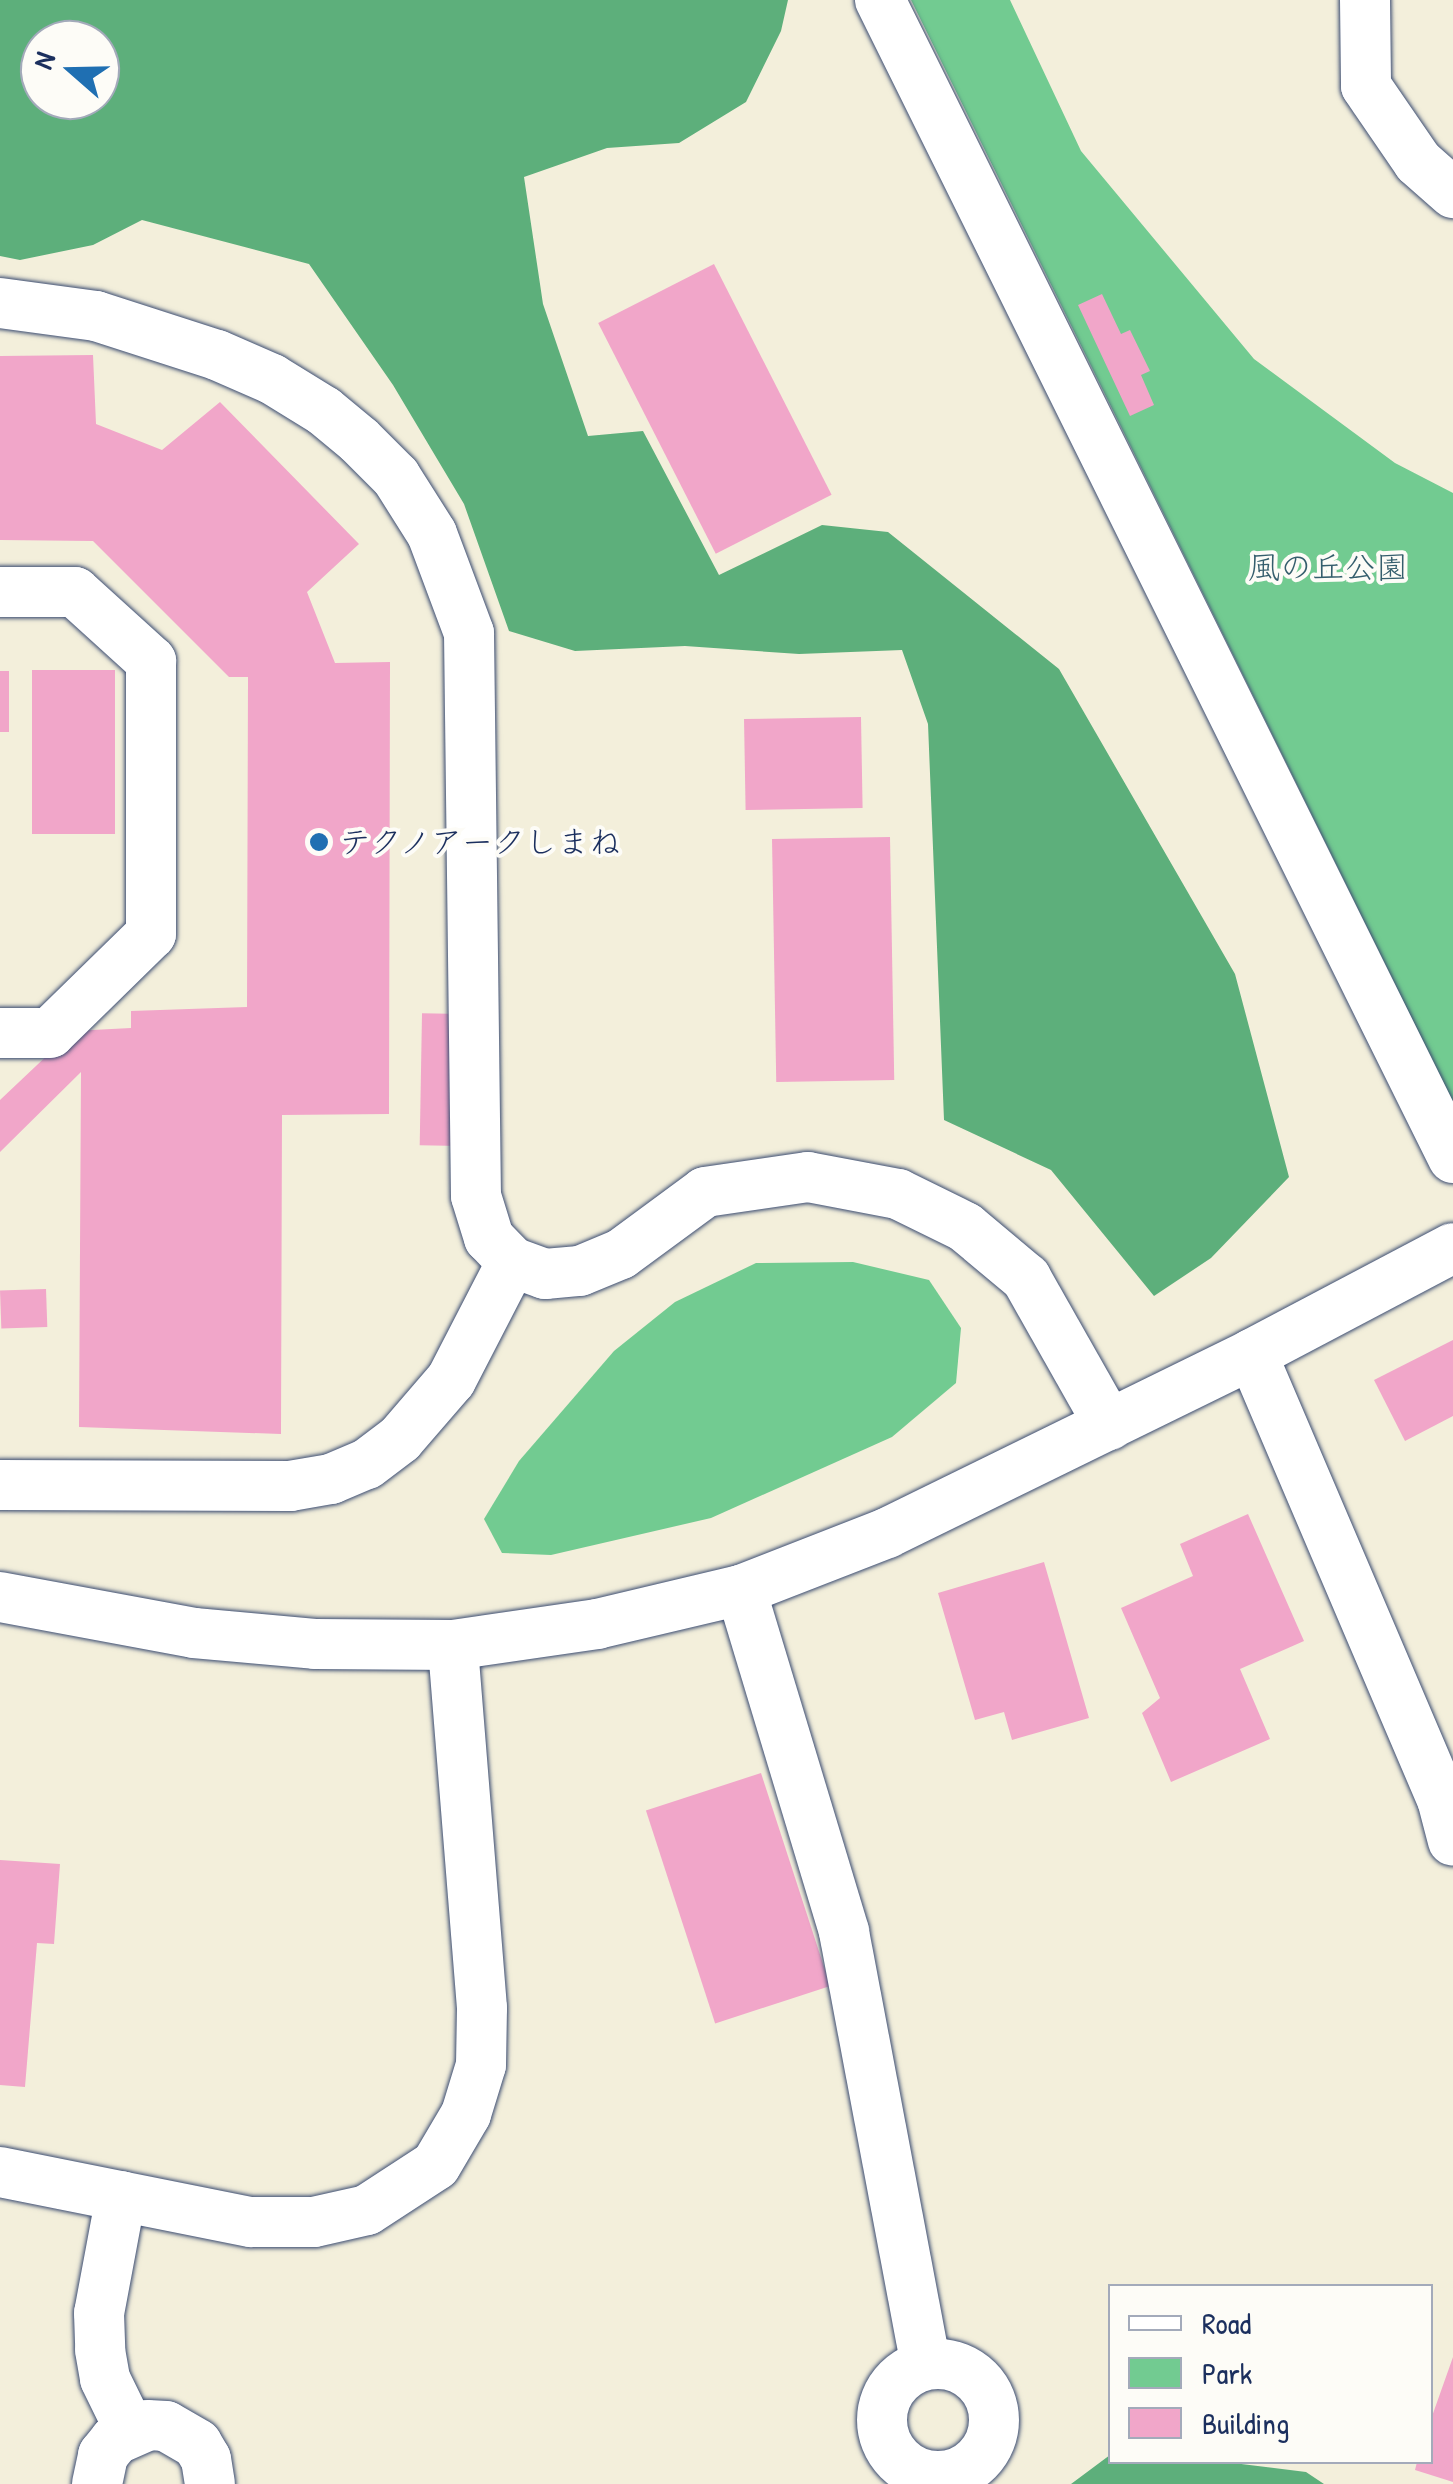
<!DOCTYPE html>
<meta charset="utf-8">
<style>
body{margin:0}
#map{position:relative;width:1453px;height:2484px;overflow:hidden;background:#f3efdb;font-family:"Patrick Hand","Klee One",sans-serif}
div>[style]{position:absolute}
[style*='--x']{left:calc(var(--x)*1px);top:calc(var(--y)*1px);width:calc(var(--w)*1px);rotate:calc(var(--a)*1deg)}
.green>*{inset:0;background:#72cb91}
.forest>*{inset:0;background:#5daf7b}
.building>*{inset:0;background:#f1a6c9;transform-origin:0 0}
.roads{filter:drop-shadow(0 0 2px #3b4c71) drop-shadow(0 0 2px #3b4c71)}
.minor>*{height:50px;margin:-25px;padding:0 25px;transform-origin:25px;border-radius:25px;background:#fff}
.minor>.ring{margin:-25px;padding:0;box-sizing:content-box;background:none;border:50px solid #fff;border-radius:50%}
.dots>*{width:28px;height:28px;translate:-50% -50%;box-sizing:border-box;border:5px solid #fdfcf7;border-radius:50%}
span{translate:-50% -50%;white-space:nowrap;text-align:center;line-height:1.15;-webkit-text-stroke:8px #fdfcf7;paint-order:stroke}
.park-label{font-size:32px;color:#355e6d}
.poi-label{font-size:32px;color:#1b2f5e}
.left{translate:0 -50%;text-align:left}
.legend{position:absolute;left:1108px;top:2284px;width:325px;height:180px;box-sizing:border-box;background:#fdfcf7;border:2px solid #a3aaba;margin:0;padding:12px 18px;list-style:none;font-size:30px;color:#1b2f5e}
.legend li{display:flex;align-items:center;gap:20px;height:50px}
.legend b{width:50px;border:2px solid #a3aaba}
.north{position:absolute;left:20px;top:20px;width:100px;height:100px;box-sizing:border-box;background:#fdfcf7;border:2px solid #a3aaba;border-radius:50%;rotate:290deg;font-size:28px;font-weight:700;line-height:40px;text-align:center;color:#1b2f5e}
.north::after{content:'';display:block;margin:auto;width:35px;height:45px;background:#1f6fb2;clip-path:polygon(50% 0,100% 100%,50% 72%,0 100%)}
</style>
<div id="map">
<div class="green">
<i style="clip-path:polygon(911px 0,1010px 0,1081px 151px,1254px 359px,1395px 463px,1453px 493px,1453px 1102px)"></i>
<i style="clip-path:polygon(853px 1262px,929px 1280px,961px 1328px,956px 1383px,892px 1437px,711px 1518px,551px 1555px,502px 1553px,484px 1519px,519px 1461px,614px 1351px,675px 1302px,756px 1263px)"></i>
</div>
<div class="forest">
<i style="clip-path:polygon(evenodd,0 0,788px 0,781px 31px,746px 102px,679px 143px,607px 148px,524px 177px,543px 304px,588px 436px,643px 431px,719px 575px,822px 525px,888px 532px,1059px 669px,1235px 974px,1289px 1177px,1211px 1258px,1154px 1296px,1051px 1170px,944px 1120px,928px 724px,902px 650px,799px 654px,685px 646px,575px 651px,509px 631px,464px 504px,393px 385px,309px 264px,142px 220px,93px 245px,20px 260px,0 256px,0 0,40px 40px,100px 40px,100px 100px,40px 100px,40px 40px)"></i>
<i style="clip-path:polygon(1110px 2455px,1110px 2462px,1225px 2462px,1306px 2472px,1324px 2484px,1071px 2484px)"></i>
</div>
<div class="building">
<i style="left:714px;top:264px;width:259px;height:130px;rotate:63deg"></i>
<i style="clip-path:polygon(1102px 294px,1121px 334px,1130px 330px,1150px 371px,1141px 375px,1154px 405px,1130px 416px,1078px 305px)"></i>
<i style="clip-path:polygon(93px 355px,96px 424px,162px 450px,220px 402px,359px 544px,307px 592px,335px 663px,390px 662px,389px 1114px,282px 1115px,281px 1434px,79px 1427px,81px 1072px,0 1152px,0 1100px,73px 1031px,131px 1028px,131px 1011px,247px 1007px,248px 677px,229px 677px,93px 541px,0 540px,0 356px)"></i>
<i style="left:115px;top:670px;width:164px;height:83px;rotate:90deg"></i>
<i style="left:0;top:671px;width:9px;height:61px"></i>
<i style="left:861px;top:717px;width:91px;height:117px;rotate:89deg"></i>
<i style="left:890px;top:837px;width:243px;height:118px;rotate:89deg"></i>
<i style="left:463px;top:1014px;width:132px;height:41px;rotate:91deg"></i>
<i style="left:46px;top:1289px;width:38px;height:46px;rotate:88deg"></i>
<i style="clip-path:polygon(1453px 1340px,1453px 1416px,1405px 1441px,1374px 1380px)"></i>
<i style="clip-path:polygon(1248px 1514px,1304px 1641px,1240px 1669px,1270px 1739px,1171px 1782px,1142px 1713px,1160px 1698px,1121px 1608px,1193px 1576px,1180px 1544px)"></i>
<i style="clip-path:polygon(1044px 1562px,1089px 1718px,1012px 1740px,1004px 1712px,975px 1720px,938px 1593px)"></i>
<i style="left:761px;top:1773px;width:224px;height:121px;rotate:72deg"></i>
<i style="clip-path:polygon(0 1860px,60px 1864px,54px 1944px,37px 1943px,25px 2087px,0 2085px)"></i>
<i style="clip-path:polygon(1453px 2357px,1453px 2482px,1415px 2470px,1417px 2462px,1430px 2462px,1430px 2422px)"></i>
</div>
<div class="roads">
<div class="minor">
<i style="--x:880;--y:0;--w:1292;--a:63.67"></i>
<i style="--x:1365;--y:0;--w:86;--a:89.3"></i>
<i style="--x:1366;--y:86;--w:92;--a:55.6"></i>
<i style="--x:1418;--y:162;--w:47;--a:41.5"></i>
<i style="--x:0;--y:303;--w:97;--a:7.7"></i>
<i style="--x:96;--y:316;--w:127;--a:17.9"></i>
<i style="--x:217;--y:355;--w:60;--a:23.6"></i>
<i style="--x:272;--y:379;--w:61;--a:31.6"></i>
<i style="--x:324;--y:411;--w:45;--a:39.6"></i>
<i style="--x:359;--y:440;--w:52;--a:45"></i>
<i style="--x:396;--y:477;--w:67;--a:57.7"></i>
<i style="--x:432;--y:534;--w:106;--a:69.5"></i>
<i style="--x:469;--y:633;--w:563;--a:89.29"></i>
<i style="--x:476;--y:1196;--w:44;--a:72.8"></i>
<i style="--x:489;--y:1238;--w:33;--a:46"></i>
<i style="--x:512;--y:1262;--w:35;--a:20"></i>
<i style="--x:545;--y:1274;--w:35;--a:-5"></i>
<i style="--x:580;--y:1271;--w:44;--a:-22.5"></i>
<i style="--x:621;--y:1254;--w:104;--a:-36.4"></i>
<i style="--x:705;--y:1192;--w:104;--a:-8.3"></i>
<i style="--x:808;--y:1177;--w:92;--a:10.7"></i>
<i style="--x:898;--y:1194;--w:75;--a:26.2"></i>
<i style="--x:965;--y:1227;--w:80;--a:39.9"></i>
<i style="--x:1026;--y:1278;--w:169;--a:60.5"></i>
<i style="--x:0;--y:592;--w:75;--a:0"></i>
<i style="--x:75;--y:592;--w:103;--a:42.2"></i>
<i style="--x:151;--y:661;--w:273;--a:90"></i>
<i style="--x:151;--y:934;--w:141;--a:135.6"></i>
<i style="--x:50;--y:1033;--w:50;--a:180"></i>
<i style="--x:1252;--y:1354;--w:484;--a:66.9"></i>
<i style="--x:1442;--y:1799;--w:43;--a:75.3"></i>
<i style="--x:0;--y:1485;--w:290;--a:0.2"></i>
<i style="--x:290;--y:1486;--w:42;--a:-9.7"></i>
<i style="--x:331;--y:1479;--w:39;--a:-23"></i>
<i style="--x:367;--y:1464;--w:41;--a:-37.1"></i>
<i style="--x:400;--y:1439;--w:78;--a:-49.2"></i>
<i style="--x:451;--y:1380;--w:133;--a:-62.7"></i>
<i style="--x:741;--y:1590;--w:357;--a:73.2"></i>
<i style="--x:844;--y:1932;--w:440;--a:79.3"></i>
<i style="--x:0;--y:1597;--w:197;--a:10.5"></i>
<i style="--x:194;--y:1633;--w:121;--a:5.2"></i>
<i style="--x:315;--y:1644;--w:138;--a:0.4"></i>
<i style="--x:453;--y:1645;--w:146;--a:-8.3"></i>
<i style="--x:597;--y:1624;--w:148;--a:-13.3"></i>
<i style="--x:741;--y:1590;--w:157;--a:-21.3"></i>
<i style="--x:887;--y:1533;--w:407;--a:-26.1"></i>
<i style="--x:1252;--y:1354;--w:227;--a:-27.8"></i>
<i style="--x:0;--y:2172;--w:256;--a:11.3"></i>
<i style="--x:251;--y:2222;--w:63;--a:0"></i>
<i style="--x:314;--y:2222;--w:54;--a:-12.8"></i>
<i style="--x:367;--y:2210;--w:82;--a:-33.1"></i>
<i style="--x:436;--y:2165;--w:59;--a:-59.5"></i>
<i style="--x:466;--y:2114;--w:51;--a:-73"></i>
<i style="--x:481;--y:2065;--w:57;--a:-89"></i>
<i style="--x:482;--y:2008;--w:364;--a:-94.6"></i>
<i style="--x:121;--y:2196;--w:119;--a:100.6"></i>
<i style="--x:99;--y:2313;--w:37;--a:88"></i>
<i style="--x:100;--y:2350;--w:29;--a:80"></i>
<i style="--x:105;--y:2379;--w:57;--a:63.9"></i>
<i class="ring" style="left:882px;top:2364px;width:62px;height:62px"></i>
<i style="--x:97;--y:2484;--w:30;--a:-78"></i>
<i style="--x:103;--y:2455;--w:19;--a:-51"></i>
<i style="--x:115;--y:2440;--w:36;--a:-24"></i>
<i style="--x:148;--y:2425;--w:18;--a:3"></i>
<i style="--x:166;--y:2426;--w:36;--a:30"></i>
<i style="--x:197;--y:2444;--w:17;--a:59"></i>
<i style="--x:206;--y:2459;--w:25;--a:81"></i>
</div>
</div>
<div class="dots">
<i style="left:319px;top:842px;background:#1f6fb2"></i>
</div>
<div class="park-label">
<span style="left:1328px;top:567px">風の丘公園</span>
</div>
<div class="poi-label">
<span class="left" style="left:339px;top:842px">テクノアークしまね</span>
</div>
<ul class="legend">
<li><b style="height:12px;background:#fff"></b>Road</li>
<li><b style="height:28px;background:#72cb91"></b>Park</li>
<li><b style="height:28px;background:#f1a6c9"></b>Building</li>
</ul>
<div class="north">N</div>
</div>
